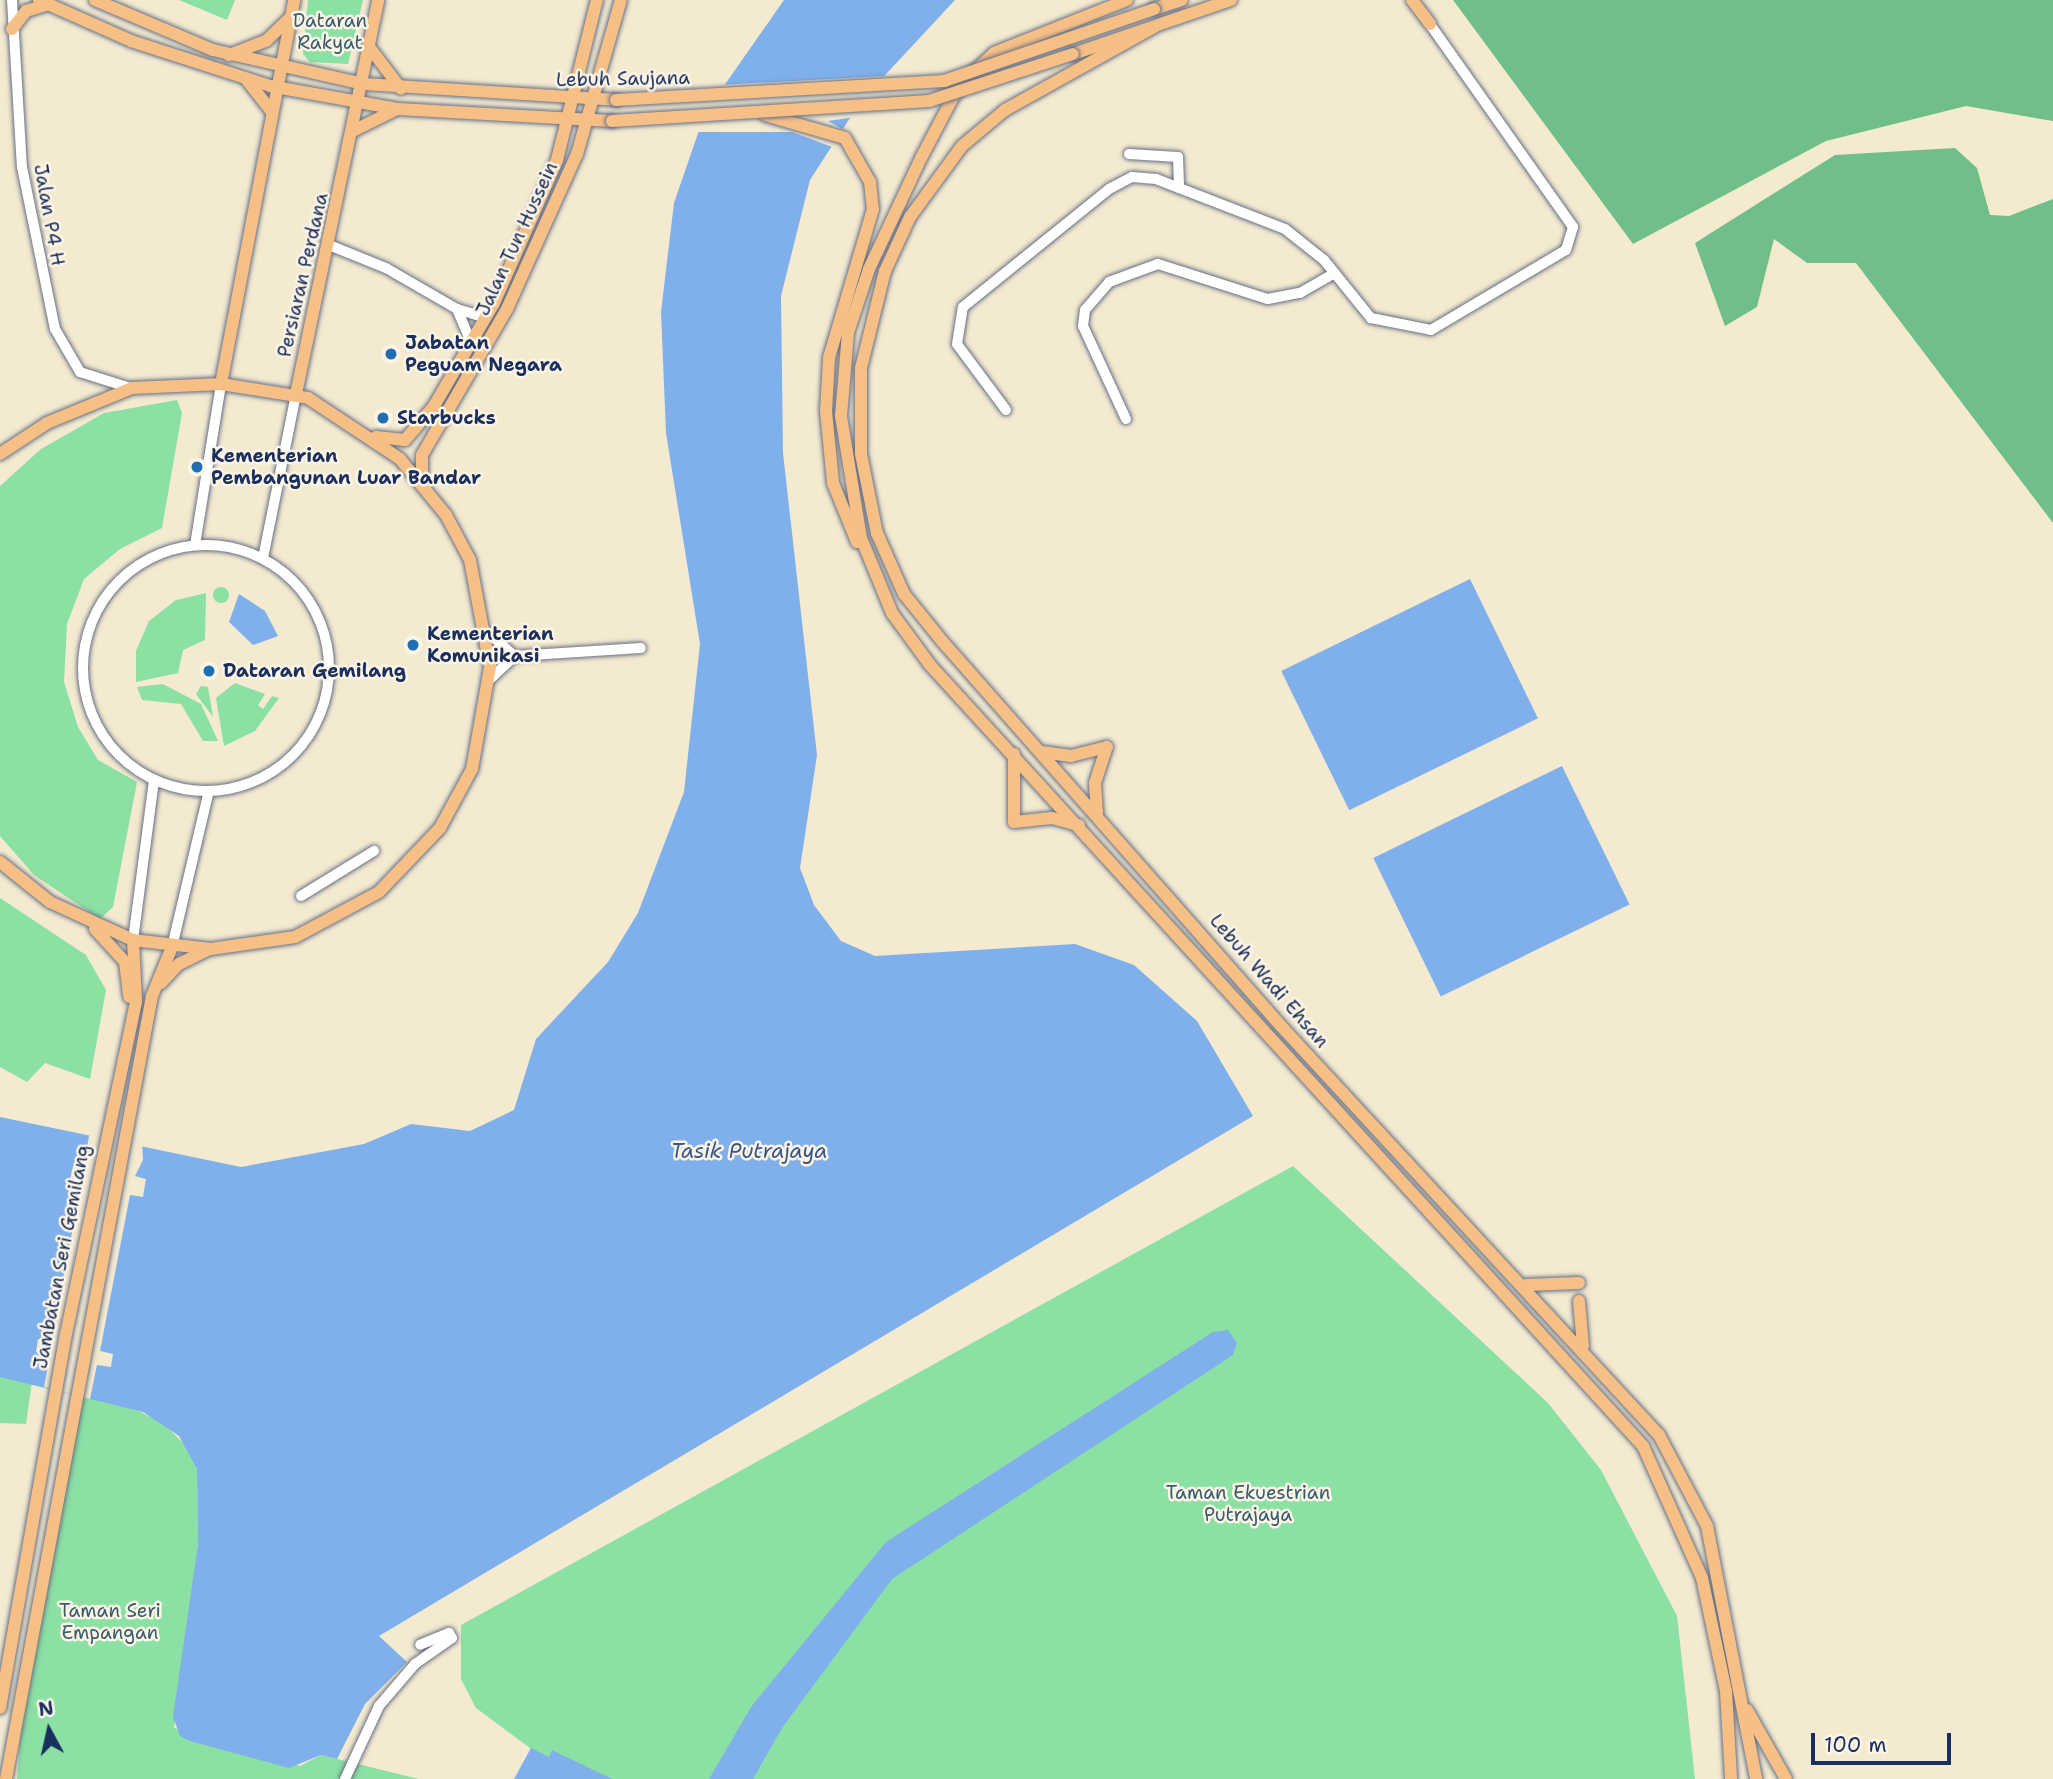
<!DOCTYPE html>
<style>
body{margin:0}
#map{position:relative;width:2053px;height:1779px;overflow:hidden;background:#f3ead0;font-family:"Shantell Sans",sans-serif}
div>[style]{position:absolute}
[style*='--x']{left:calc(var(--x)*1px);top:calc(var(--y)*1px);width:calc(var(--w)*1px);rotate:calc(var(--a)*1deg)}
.green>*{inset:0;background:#8be0a3}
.round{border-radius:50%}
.forest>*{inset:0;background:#70be89}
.water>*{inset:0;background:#7fb0eb;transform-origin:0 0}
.pier>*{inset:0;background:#f3ead0}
.roads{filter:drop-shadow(0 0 2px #677086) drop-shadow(0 0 2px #677086)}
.minor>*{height:10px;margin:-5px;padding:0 5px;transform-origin:5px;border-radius:5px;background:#fff}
.minor>.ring{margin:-5px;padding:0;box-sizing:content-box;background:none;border:10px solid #fff;border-radius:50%}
.major>*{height:12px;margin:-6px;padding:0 6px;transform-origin:6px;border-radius:6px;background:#f5bf86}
.bridges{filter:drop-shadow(0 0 2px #677086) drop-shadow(0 0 2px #677086)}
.major-bridge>*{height:12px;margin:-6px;padding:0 6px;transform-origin:6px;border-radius:6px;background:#f5bf86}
.dots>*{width:19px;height:19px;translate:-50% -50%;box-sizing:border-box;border:4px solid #fcf5e5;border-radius:50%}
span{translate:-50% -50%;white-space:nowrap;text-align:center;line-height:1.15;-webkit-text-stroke:5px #fcf5e5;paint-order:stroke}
.park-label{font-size:19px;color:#375b6f}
.street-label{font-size:19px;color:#1b2f5e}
.poi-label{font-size:19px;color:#1b2f5e;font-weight:700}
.left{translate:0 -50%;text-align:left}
.water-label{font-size:21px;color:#395688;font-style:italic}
.north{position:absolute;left:14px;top:1695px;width:70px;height:70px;-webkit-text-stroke:5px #fcf5e5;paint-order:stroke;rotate:352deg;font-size:19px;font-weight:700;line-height:28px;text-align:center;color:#1b2f5e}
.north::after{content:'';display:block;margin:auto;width:24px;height:32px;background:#1b2f5e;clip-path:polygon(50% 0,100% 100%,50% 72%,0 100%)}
.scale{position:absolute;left:1811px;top:1733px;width:140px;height:32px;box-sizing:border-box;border:4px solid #1b2f5e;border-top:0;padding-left:9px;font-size:21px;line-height:24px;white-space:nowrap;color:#1b2f5e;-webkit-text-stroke:5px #fcf5e5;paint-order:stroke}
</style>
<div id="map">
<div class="green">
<i style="clip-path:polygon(179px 0,235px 0,227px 20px)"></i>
<i style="clip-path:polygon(308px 0,363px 0,348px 64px,310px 62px,303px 54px)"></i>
<i style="clip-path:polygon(177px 400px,182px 413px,162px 528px,120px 549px,84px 579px,67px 624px,64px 682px,78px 727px,98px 760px,137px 782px,113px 907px,100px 919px,34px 875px,0 836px,0 486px,41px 449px,104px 413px)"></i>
<i class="round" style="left:213px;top:587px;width:16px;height:16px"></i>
<i style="clip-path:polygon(206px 593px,205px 640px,183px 650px,178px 673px,136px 682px,136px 651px,149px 621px,176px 600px)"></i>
<i style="clip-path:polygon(235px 683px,265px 694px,258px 705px,263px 709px,272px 696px,279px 698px,255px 731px,224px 746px,216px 698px)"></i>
<i style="clip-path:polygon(163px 684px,201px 704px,218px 741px,203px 741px,181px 704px,142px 700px,137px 687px)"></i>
<i style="clip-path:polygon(201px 686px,208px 687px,213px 717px,196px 694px)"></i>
<i style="clip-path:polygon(0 898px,86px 955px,106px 990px,90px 1079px,45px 1063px,27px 1082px,0 1067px)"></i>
<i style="clip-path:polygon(1293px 1166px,1548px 1403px,1601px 1470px,1677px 1616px,1695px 1779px,572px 1779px,476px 1708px,461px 1679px,461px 1625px)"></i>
<i style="clip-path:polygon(0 1377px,32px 1381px,26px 1424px,0 1423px)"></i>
<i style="clip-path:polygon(80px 1393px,125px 1404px,164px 1424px,190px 1450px,197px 1469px,198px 1544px,174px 1728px,300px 1766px,321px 1755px,419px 1779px,17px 1779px,23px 1701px)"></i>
</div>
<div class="forest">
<i style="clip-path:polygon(1453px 0,2053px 0,2053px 121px,1966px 106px,1826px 141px,1633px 244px)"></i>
<i style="clip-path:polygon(1955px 148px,1977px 168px,1990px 215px,2009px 216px,2053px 199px,2053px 523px,1856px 263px,1807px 263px,1774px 239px,1757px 307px,1725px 326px,1695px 243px,1835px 155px)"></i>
</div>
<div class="water">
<i style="clip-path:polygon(784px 0,955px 0,861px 101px,810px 180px,781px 296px,783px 453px,817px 755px,800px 868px,814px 905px,841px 941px,875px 956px,1075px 944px,1134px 965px,1197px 1021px,1253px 1116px,379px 1636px,407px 1662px,365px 1704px,337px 1759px,321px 1755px,289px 1768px,190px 1741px,180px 1736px,173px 1717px,198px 1544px,197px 1469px,179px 1436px,143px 1412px,0 1377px,0 1117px,241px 1167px,364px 1144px,411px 1124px,470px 1131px,514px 1110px,536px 1039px,608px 962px,638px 913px,684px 792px,700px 644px,666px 433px,661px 312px,674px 203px,705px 113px)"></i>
<i style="left:1470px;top:579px;width:155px;height:210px;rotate:64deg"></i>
<i style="clip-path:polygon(239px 594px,265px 611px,278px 636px,253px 645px,229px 622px)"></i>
<i style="left:1562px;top:766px;width:154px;height:210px;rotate:64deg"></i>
<i style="clip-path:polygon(1228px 1330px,1237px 1343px,1233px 1355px,892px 1579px,782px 1728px,753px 1779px,709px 1779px,751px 1707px,886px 1542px,1213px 1332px)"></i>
<i style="clip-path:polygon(531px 1748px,549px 1757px,552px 1750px,612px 1779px,514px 1779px)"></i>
</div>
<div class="pier">
<i style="clip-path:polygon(885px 76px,855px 117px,828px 121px,846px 131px,835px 148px,792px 132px,695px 132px,719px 85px)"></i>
<i style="clip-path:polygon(90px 1131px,142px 1141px,143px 1160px,135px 1176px,146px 1179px,143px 1197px,130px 1195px,100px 1351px,113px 1354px,111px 1367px,97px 1365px,90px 1399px,44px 1387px,50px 1355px,36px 1352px,38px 1339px,51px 1341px,81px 1186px,69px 1184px,73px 1166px,83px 1168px)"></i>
</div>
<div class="roads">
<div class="minor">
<i style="--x:12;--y:0;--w:167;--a:86.6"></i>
<i style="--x:22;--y:167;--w:165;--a:78.5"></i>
<i style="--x:55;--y:329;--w:50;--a:59.8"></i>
<i style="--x:80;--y:372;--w:52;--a:17.7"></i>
<i style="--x:1129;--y:154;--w:49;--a:3.5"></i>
<i style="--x:1178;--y:157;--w:31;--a:88"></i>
<i style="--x:329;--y:245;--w:61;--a:22"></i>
<i style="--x:386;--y:268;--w:82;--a:30"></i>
<i style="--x:457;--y:309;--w:21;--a:17"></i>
<i style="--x:477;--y:315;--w:14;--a:-25"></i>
<i style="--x:457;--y:309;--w:36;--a:67"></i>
<i style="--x:1006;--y:410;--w:82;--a:-126.6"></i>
<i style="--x:957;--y:344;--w:37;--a:-81"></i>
<i style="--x:963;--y:307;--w:188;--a:-38.9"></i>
<i style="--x:1109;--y:189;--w:26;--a:-28"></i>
<i style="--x:1132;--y:177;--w:24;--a:5"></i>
<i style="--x:1156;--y:179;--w:138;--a:21.2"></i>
<i style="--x:1285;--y:229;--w:50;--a:38.5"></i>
<i style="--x:1324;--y:260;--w:75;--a:51"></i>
<i style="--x:1371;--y:318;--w:61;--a:11.3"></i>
<i style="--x:1431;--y:330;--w:157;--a:-30.7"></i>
<i style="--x:1566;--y:250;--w:24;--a:-73"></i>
<i style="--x:1573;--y:227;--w:248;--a:-125.2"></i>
<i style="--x:1126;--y:419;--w:102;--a:-114.8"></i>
<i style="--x:1083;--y:326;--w:16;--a:-83"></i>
<i style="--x:1085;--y:310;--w:37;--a:-49"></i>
<i style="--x:1109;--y:282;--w:52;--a:-20.2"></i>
<i style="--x:1158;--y:264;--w:115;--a:17.7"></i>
<i style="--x:1268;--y:299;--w:33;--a:-11"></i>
<i style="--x:1300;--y:293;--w:39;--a:-30"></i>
<i class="ring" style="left:83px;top:545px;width:236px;height:236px"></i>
<i style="--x:195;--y:545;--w:163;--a:-80.8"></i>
<i style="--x:263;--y:558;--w:167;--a:-78.6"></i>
<i style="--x:487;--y:632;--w:37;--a:41"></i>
<i style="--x:515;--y:656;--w:126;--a:-3.6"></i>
<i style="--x:489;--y:680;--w:35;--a:-43"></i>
<i style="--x:301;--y:896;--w:86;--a:-31.7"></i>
<i style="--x:133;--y:940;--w:161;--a:-82.5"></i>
<i style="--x:172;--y:947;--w:160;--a:-76.7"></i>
<i style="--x:345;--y:1779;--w:81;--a:-65"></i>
<i style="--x:379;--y:1706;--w:55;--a:-49.4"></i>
<i style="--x:415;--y:1664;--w:45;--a:-35.1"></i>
<i style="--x:452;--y:1638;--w:6;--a:-121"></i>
<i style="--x:449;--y:1633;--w:31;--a:158"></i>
</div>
<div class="major">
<i style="--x:39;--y:0;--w:101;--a:24"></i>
<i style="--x:131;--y:41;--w:146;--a:17.9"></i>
<i style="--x:270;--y:86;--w:130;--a:10.2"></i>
<i style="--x:398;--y:109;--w:214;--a:3.2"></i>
<i style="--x:95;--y:0;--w:128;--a:23"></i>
<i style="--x:213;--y:50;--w:155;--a:12.7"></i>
<i style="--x:364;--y:84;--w:253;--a:3.6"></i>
<i style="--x:1127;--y:0;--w:143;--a:158.3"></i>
<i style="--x:994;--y:53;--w:48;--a:136.7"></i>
<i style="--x:959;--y:86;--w:81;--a:117.8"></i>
<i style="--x:921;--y:158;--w:123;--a:115.1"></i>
<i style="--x:869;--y:269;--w:67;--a:108.2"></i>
<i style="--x:848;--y:333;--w:83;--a:94.8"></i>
<i style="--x:841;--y:416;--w:124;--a:80.7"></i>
<i style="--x:861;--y:538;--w:81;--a:67.5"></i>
<i style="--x:892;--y:613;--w:64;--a:53.8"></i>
<i style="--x:930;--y:665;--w:1058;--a:47.61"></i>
<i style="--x:1643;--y:1446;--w:145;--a:65.9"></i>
<i style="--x:1702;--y:1578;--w:116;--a:78"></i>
<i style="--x:1726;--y:1691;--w:88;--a:86.7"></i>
<i style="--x:1412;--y:0;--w:30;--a:53"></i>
<i style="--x:1154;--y:9;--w:29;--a:-18"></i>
<i style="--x:1154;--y:27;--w:171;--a:150.9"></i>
<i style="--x:1005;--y:110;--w:56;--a:140.1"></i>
<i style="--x:962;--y:146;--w:88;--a:126.2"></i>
<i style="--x:910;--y:217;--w:60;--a:114.8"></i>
<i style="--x:885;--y:271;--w:100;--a:103.9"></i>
<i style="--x:861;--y:368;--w:86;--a:90"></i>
<i style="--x:861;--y:454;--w:81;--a:78.6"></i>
<i style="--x:877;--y:533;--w:67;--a:66.1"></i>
<i style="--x:904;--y:594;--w:60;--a:51"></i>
<i style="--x:942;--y:641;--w:513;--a:48.64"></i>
<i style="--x:1281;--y:1026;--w:557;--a:47.26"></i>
<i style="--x:1659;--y:1435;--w:103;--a:62.2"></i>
<i style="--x:1707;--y:1526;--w:258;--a:79"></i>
<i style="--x:12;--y:29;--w:23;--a:-52"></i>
<i style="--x:26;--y:11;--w:24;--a:-17"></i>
<i style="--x:370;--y:48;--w:51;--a:52.9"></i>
<i style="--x:1073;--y:54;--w:167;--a:-18.9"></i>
<i style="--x:229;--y:55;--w:40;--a:-21"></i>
<i style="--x:266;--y:41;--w:33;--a:-44"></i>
<i style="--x:247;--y:80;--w:41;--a:52"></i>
<i style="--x:765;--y:115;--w:83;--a:16"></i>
<i style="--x:845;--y:138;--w:51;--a:60.4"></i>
<i style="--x:870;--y:182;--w:27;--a:84"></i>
<i style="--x:873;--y:209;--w:155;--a:106.5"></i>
<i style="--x:829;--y:358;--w:53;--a:93.2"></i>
<i style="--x:826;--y:411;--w:72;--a:84.4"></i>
<i style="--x:833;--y:483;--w:64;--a:67.9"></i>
<i style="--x:355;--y:130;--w:45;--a:-26.6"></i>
<i style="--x:221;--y:384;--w:391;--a:-79.2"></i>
<i style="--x:296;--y:394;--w:402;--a:-78.2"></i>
<i style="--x:376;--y:437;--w:29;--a:6"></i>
<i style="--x:405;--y:440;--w:45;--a:-49.5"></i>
<i style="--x:434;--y:406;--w:119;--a:-59.8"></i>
<i style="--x:494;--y:303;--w:156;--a:-66.2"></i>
<i style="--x:557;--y:160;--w:165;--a:-76"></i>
<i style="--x:0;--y:454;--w:56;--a:-33.4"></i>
<i style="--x:47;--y:423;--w:92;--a:-22.4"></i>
<i style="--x:132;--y:388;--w:89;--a:-2.6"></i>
<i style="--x:221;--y:384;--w:88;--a:9.1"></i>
<i style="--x:308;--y:398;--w:110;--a:33.5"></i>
<i style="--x:400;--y:459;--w:72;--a:50.6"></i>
<i style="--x:446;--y:515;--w:51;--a:61.9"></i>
<i style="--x:470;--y:560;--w:109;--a:79.4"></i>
<i style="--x:490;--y:667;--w:104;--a:100"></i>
<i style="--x:472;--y:769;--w:67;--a:118.5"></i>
<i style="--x:440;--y:828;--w:88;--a:133.6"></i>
<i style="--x:379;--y:892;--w:95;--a:151.8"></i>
<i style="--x:295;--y:937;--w:85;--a:171.9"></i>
<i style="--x:211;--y:949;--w:79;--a:-173.4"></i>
<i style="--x:133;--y:940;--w:91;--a:-155.4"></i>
<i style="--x:50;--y:902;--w:64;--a:-141.3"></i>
<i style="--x:422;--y:480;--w:25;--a:-90"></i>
<i style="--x:422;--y:455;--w:169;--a:-59.8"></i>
<i style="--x:507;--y:309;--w:170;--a:-65.7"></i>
<i style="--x:577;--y:154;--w:160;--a:-74.1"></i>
<i style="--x:1042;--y:752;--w:29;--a:8"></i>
<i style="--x:1071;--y:756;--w:37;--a:-14"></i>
<i style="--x:1014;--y:754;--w:68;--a:90"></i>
<i style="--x:1014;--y:822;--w:38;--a:-6"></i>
<i style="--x:1052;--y:818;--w:28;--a:15"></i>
<i style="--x:1097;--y:813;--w:30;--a:-94"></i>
<i style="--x:1095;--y:783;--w:38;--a:-72"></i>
<i style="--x:95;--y:929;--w:45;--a:47.7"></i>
<i style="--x:125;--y:962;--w:35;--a:83"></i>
<i style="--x:161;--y:983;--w:26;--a:-47"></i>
<i style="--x:179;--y:964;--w:32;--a:-26"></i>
<i style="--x:1526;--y:1285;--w:53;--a:-2.2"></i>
<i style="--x:1579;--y:1301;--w:45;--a:84.9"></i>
<i style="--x:0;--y:1708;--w:380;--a:-80"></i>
<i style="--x:66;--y:1334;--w:340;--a:-78.1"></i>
<i style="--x:136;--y:1001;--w:61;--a:-92.8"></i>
<i style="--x:1747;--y:1710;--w:79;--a:60.5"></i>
<i style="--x:6;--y:1779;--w:796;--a:-79.44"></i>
<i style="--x:152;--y:996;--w:53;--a:-67.8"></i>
</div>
</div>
<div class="bridges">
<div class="major-bridge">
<i style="--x:616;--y:100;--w:329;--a:-3.3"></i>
<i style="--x:944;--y:81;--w:222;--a:-18.9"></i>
<i style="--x:612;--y:121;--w:318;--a:-3.6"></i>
<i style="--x:929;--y:101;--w:151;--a:-18.1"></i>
</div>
</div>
<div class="dots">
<i style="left:391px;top:354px;background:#1f6fb2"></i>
<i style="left:383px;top:418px;background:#1f6fb2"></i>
<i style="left:197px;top:467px;background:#1f6fb2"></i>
<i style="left:413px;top:645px;background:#1f6fb2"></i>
<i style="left:209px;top:671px;background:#1f6fb2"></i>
</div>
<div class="park-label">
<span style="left:330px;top:32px">Dataran<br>Rakyat</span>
<span style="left:1248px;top:1504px">Taman Ekuestrian<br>Putrajaya</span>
<span style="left:110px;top:1622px">Taman Seri<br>Empangan</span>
</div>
<div class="street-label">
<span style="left:623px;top:79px;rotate:-1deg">Lebuh Saujana</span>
<span style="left:49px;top:215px;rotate:80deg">Jalan P4 H</span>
<span style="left:517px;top:239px;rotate:-65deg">Jalan Tun Hussein</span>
<span style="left:303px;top:275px;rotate:-77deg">Persiaran Perdana</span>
<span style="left:1269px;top:981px;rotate:49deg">Lebuh Wadi Ehsan</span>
<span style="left:62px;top:1257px;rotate:-79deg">Jambatan Seri Gemilang</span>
</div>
<div class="poi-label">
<span class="left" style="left:405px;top:354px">Jabatan<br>Peguam Negara</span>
<span class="left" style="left:397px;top:418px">Starbucks</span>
<span class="left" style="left:211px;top:467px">Kementerian<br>Pembangunan Luar Bandar</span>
<span class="left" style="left:427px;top:645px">Kementerian<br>Komunikasi</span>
<span class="left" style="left:223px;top:671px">Dataran Gemilang</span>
</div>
<div class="water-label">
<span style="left:749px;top:1151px">Tasik Putrajaya</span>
</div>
<div class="north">N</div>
<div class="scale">100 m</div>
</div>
